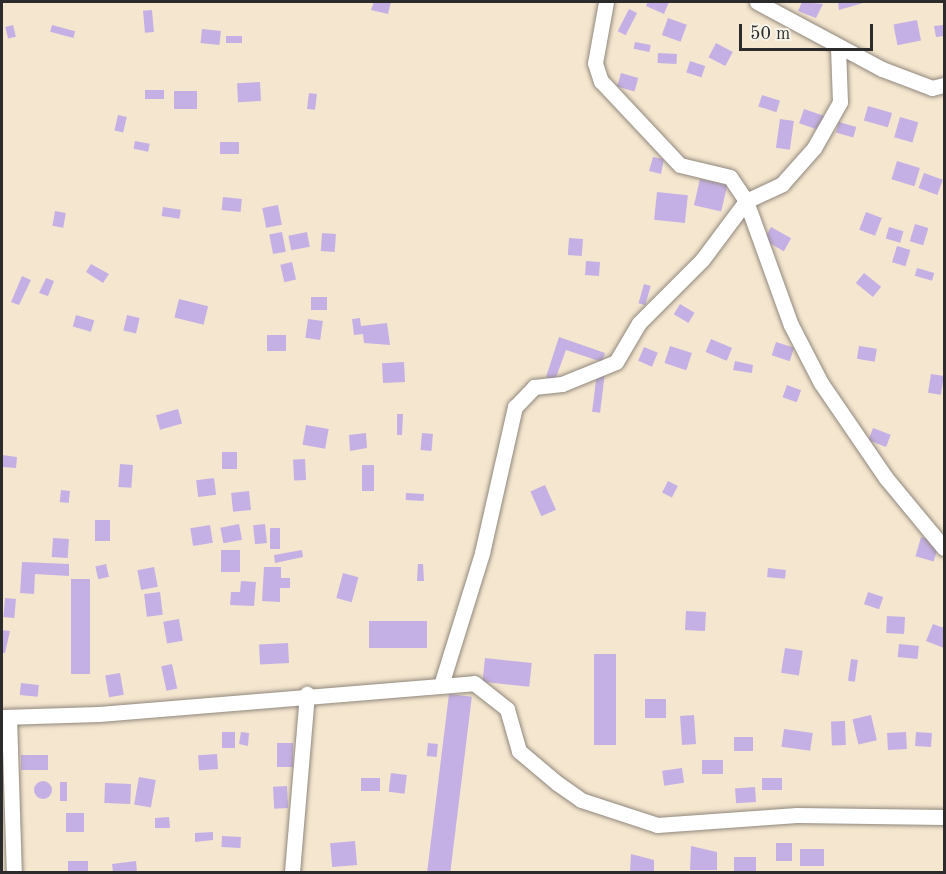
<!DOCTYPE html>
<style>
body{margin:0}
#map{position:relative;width:946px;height:874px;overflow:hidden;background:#f5e6cf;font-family:"Old Standard TT",serif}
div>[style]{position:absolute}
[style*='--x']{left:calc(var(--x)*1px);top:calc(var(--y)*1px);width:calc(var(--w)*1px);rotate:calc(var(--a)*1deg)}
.building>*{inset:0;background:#c5b0e5;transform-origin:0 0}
.round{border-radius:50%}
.roads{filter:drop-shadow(0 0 2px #90887d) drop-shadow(0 0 2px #90887d)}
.street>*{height:15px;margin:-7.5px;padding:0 7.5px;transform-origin:7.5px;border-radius:7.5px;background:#fff}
span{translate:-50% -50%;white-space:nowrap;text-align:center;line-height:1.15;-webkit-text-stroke:4.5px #f7f3e8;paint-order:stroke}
.frame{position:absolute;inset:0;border:3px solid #2b2b2b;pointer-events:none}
.scale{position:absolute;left:739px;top:24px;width:134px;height:27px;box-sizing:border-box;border:3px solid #2b2b2b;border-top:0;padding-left:8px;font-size:18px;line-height:21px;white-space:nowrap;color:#2b2b2b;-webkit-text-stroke:4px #f7f3e8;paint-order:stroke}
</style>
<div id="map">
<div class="building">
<i style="clip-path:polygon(374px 2px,391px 2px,388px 14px,371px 10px)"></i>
<i style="clip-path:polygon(648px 2px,669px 2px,664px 14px,646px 6px)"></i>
<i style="clip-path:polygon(802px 2px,823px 4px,816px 18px,798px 11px)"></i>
<i style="clip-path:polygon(838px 2px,863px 2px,863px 3px,839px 10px)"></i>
<i style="left:629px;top:9px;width:9px;height:25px;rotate:27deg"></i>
<i style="left:152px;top:10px;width:22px;height:9px;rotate:85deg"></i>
<i style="left:668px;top:18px;width:20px;height:18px;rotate:20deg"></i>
<i style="left:917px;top:20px;width:21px;height:24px;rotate:79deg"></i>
<i style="left:13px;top:25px;width:12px;height:8px;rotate:76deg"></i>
<i style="left:52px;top:25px;width:24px;height:7px;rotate:15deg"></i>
<i style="clip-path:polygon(944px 25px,944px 36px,936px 37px,934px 26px)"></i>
<i style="left:202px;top:29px;width:19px;height:14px;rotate:6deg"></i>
<i style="left:242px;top:36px;width:7px;height:16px;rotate:90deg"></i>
<i style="left:635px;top:42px;width:16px;height:7px;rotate:11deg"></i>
<i style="left:716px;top:43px;width:19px;height:16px;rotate:28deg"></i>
<i style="left:658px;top:53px;width:19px;height:10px;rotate:3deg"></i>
<i style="left:690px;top:61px;width:16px;height:12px;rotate:18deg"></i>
<i style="left:621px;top:73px;width:18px;height:14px;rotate:16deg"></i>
<i style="left:260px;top:82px;width:19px;height:23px;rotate:87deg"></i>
<i style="left:145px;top:90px;width:19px;height:9px"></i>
<i style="left:174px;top:91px;width:23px;height:18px"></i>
<i style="left:309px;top:93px;width:8px;height:16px;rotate:7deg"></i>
<i style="left:762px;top:95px;width:19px;height:12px;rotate:18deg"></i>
<i style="left:868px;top:106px;width:25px;height:15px;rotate:16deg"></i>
<i style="left:804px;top:109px;width:24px;height:15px;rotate:19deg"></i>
<i style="left:118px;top:115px;width:9px;height:16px;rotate:13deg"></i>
<i style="left:900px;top:117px;width:19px;height:21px;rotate:16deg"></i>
<i style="left:780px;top:119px;width:14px;height:29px;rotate:8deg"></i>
<i style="left:839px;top:122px;width:18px;height:11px;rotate:16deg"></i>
<i style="left:135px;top:141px;width:15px;height:8px;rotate:11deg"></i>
<i style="left:220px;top:142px;width:19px;height:12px"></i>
<i style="clip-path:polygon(653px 157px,664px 159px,661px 174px,649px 171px)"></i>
<i style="left:897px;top:161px;width:24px;height:19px;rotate:17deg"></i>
<i style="left:924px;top:173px;width:20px;height:16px;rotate:20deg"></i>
<i style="left:700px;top:179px;width:28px;height:27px;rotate:13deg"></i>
<i style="left:657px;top:192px;width:31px;height:28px;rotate:6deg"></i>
<i style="left:223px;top:197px;width:19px;height:13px;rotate:6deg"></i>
<i style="left:278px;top:205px;width:20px;height:16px;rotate:79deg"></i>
<i style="left:163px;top:207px;width:18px;height:9px;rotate:9deg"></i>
<i style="left:55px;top:211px;width:11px;height:15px;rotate:10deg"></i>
<i style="left:866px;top:212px;width:17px;height:19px;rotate:21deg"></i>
<i style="left:915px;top:224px;width:14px;height:18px;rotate:17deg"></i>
<i style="left:771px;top:227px;width:23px;height:15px;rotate:29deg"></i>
<i style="left:889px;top:227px;width:15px;height:12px;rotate:16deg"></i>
<i style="left:282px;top:232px;width:20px;height:13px;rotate:79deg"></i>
<i style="left:307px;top:232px;width:15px;height:19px;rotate:79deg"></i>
<i style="left:322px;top:233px;width:14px;height:18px;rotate:4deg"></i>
<i style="left:569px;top:238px;width:14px;height:17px;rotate:4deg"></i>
<i style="left:897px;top:246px;width:14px;height:17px;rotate:17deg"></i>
<i style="left:586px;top:261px;width:14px;height:14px;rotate:4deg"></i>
<i style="left:292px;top:262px;width:18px;height:12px;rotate:77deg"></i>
<i style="clip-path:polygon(91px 264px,109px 274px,103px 283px,86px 272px)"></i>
<i style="left:917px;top:268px;width:18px;height:8px;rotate:16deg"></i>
<i style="left:864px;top:273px;width:22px;height:13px;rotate:39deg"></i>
<i style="clip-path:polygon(22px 276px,31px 280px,19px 305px,11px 302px)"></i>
<i style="clip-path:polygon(46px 278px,54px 281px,48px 296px,39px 293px)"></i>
<i style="left:644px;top:284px;width:7px;height:20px;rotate:16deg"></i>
<i style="left:311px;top:297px;width:16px;height:13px"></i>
<i style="left:179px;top:299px;width:30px;height:19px;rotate:14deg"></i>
<i style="left:680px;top:304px;width:17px;height:12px;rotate:31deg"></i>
<i style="left:76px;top:315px;width:19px;height:12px;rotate:16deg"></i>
<i style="left:127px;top:315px;width:13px;height:16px;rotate:13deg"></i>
<i style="clip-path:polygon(360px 318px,361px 326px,387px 323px,390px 345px,364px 343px,363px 334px,354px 335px,352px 319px)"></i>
<i style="left:308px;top:319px;width:15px;height:19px;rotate:8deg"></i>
<i style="left:267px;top:335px;width:19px;height:16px"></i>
<i style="clip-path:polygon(559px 337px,605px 353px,602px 362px,566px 350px,555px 380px,546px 377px)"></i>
<i style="left:711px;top:339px;width:23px;height:14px;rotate:23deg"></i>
<i style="left:776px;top:342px;width:19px;height:14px;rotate:18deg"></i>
<i style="left:670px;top:346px;width:23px;height:18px;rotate:18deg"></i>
<i style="left:859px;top:346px;width:18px;height:13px;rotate:9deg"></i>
<i style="left:644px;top:347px;width:15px;height:15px;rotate:23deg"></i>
<i style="clip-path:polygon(735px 361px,753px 365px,752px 373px,733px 370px)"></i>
<i style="left:404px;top:362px;width:20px;height:22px;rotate:87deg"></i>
<i style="left:597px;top:372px;width:8px;height:40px;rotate:7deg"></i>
<i style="left:931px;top:374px;width:13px;height:19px;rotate:9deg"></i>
<i style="left:787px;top:385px;width:15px;height:13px;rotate:20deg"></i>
<i style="left:178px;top:409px;width:15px;height:23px;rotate:74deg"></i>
<i style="clip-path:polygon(397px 414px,403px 414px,402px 435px,397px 435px)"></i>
<i style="left:306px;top:425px;width:23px;height:20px;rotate:10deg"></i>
<i style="left:873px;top:428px;width:19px;height:13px;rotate:21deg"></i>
<i style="clip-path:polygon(366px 433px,367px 448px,350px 451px,349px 435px)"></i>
<i style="left:422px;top:433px;width:11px;height:17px;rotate:5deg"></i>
<i style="left:222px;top:452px;width:15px;height:17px"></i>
<i style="clip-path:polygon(2px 455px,17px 457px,16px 468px,2px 467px)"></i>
<i style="left:305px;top:459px;width:21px;height:12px;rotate:87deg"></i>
<i style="left:120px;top:464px;width:13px;height:23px;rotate:4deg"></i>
<i style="left:362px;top:465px;width:12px;height:26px"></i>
<i style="left:214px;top:478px;width:17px;height:18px;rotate:83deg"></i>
<i style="left:668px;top:481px;width:11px;height:13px;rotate:27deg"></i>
<i style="left:545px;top:485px;width:27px;height:16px;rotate:66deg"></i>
<i style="left:61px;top:490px;width:9px;height:12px;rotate:6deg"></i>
<i style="left:249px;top:491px;width:19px;height:18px;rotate:84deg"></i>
<i style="left:406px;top:493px;width:18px;height:7px;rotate:3deg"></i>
<i style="left:95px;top:520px;width:15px;height:21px"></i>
<i style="left:239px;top:524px;width:16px;height:19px;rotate:79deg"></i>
<i style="left:265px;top:524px;width:19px;height:12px;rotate:84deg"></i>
<i style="left:210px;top:525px;width:18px;height:20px;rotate:81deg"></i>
<i style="left:270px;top:528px;width:10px;height:21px"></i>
<i style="left:921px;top:537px;width:19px;height:20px;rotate:16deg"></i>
<i style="left:53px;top:538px;width:16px;height:19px;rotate:4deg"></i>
<i style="left:221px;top:550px;width:19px;height:22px"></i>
<i style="clip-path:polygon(302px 550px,303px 557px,275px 563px,274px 555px)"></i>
<i style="clip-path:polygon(22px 562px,69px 564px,69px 576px,35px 574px,34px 594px,20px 593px)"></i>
<i style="left:106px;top:564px;width:13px;height:11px;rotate:77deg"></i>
<i style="clip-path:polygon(418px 564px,423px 564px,424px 581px,417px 581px)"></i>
<i style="left:154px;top:567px;width:20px;height:17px;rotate:79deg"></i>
<i style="clip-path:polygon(264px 567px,281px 567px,281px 578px,290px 578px,290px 588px,280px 588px,280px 602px,262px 601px)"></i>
<i style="left:768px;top:568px;width:18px;height:9px;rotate:6deg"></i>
<i style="left:343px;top:573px;width:16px;height:26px;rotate:15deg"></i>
<i style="left:71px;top:579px;width:19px;height:95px"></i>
<i style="clip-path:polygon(241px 581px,256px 582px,254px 606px,230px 605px,231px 592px,240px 592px)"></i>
<i style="left:160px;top:592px;width:23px;height:16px;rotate:83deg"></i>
<i style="left:868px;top:592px;width:16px;height:13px;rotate:18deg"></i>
<i style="left:5px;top:598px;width:11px;height:19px;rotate:5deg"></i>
<i style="left:686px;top:611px;width:20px;height:19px;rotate:3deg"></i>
<i style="left:887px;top:616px;width:18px;height:17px;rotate:3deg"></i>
<i style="left:179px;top:619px;width:22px;height:16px;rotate:80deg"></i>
<i style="left:427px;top:621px;width:27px;height:58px;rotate:90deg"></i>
<i style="clip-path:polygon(933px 624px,944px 628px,944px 648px,926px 641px)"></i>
<i style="clip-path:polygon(2px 630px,10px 631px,5px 653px,2px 653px)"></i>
<i style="left:288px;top:643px;width:20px;height:29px;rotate:87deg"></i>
<i style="left:899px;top:644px;width:20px;height:13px;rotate:6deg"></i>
<i style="left:785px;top:648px;width:18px;height:25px;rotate:9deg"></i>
<i style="left:594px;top:654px;width:22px;height:91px"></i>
<i style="left:485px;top:658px;width:47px;height:24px;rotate:6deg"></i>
<i style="left:851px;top:659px;width:7px;height:22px;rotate:8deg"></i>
<i style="left:172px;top:664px;width:25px;height:11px;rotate:78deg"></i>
<i style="left:120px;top:673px;width:22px;height:15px;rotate:80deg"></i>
<i style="left:21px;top:683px;width:18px;height:12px;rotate:6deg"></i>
<i style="left:449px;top:694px;width:23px;height:180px;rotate:7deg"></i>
<i style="left:645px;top:699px;width:21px;height:19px"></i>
<i style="left:694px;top:715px;width:29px;height:14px;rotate:86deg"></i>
<i style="left:871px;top:715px;width:26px;height:19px;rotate:77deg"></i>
<i style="left:845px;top:721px;width:24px;height:14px;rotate:88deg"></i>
<i style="left:784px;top:729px;width:29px;height:18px;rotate:8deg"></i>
<i style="left:222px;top:732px;width:13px;height:16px"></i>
<i style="clip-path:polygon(241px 732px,249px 733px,248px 746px,239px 744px)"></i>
<i style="left:906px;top:732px;width:17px;height:19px;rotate:87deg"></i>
<i style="left:916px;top:732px;width:16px;height:14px;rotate:4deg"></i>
<i style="left:734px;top:737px;width:19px;height:14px"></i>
<i style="left:277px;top:743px;width:16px;height:24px"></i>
<i style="left:428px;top:743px;width:10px;height:13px;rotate:6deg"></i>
<i style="left:217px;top:754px;width:15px;height:19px;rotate:86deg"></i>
<i style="left:21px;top:755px;width:27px;height:15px"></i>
<i style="left:702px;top:760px;width:21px;height:14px"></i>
<i style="left:682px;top:768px;width:15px;height:20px;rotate:82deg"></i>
<i style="left:391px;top:773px;width:16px;height:19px;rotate:7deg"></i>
<i style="left:139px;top:777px;width:17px;height:28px;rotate:10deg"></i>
<i style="left:361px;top:778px;width:19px;height:13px"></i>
<i style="left:782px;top:778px;width:12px;height:20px;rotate:90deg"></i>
<i class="round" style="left:34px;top:781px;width:18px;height:18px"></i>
<i style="left:60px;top:782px;width:7px;height:19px"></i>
<i style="left:105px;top:783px;width:26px;height:20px;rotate:2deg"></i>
<i style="left:287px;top:786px;width:22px;height:14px;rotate:87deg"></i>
<i style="left:755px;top:787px;width:15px;height:20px;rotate:86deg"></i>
<i style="left:84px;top:813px;width:19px;height:18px;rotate:90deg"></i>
<i style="clip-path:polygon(169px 817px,170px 828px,155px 828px,155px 818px)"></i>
<i style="clip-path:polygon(213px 832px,213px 840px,195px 842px,195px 833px)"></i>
<i style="left:222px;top:836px;width:19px;height:11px;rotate:3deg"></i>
<i style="left:355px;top:841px;width:24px;height:25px;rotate:85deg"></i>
<i style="left:776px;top:843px;width:16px;height:18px"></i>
<i style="clip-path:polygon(691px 846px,717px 852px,717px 870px,690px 870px)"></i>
<i style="left:824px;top:849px;width:17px;height:24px;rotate:90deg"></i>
<i style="clip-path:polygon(631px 854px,654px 860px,654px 872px,630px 872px)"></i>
<i style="left:734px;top:857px;width:22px;height:15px"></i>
<i style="left:68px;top:861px;width:20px;height:11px"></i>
<i style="clip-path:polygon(136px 861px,137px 872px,113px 872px,112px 864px)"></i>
</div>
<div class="roads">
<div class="street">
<i style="--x:606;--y:2;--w:62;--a:100.2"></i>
<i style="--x:595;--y:63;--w:19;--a:72"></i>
<i style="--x:601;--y:81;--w:115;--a:46.8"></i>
<i style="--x:680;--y:165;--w:51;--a:13.5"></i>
<i style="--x:730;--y:177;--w:29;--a:56"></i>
<i style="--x:746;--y:201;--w:132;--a:70.1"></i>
<i style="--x:791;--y:325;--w:65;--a:62.7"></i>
<i style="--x:821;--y:383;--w:115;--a:55.6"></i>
<i style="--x:886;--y:478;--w:91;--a:50.4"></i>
<i style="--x:757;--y:2;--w:142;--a:28.2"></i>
<i style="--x:882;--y:69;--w:53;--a:20.8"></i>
<i style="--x:932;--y:88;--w:12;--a:-14"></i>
<i style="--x:441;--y:685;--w:138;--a:-72.7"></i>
<i style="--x:482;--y:553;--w:150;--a:-77.3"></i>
<i style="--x:515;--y:407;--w:28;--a:-46"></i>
<i style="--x:534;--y:387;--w:28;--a:-6"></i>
<i style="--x:562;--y:384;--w:58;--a:-22.2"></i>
<i style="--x:616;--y:362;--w:45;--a:-59.5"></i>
<i style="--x:639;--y:323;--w:89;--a:-45"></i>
<i style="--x:702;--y:260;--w:74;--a:-53.3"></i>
<i style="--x:746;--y:201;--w:40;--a:-25"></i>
<i style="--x:782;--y:184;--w:48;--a:-48.4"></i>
<i style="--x:814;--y:148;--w:53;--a:-60.5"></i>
<i style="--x:840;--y:102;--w:54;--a:-92.1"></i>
<i style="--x:2;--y:717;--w:97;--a:-1.8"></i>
<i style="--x:99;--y:714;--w:376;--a:-4.7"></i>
<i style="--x:474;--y:683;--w:42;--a:38.2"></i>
<i style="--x:507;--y:709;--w:44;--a:74.1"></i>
<i style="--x:519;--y:751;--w:50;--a:40.1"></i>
<i style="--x:557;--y:783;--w:29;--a:35"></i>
<i style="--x:581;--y:800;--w:80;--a:18.2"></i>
<i style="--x:657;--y:825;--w:140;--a:-4.1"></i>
<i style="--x:797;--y:815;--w:147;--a:0.8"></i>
<i style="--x:9;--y:717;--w:155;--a:88.2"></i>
<i style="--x:292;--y:872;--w:179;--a:-85.2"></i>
</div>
</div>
<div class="frame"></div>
<div class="scale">50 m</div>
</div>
